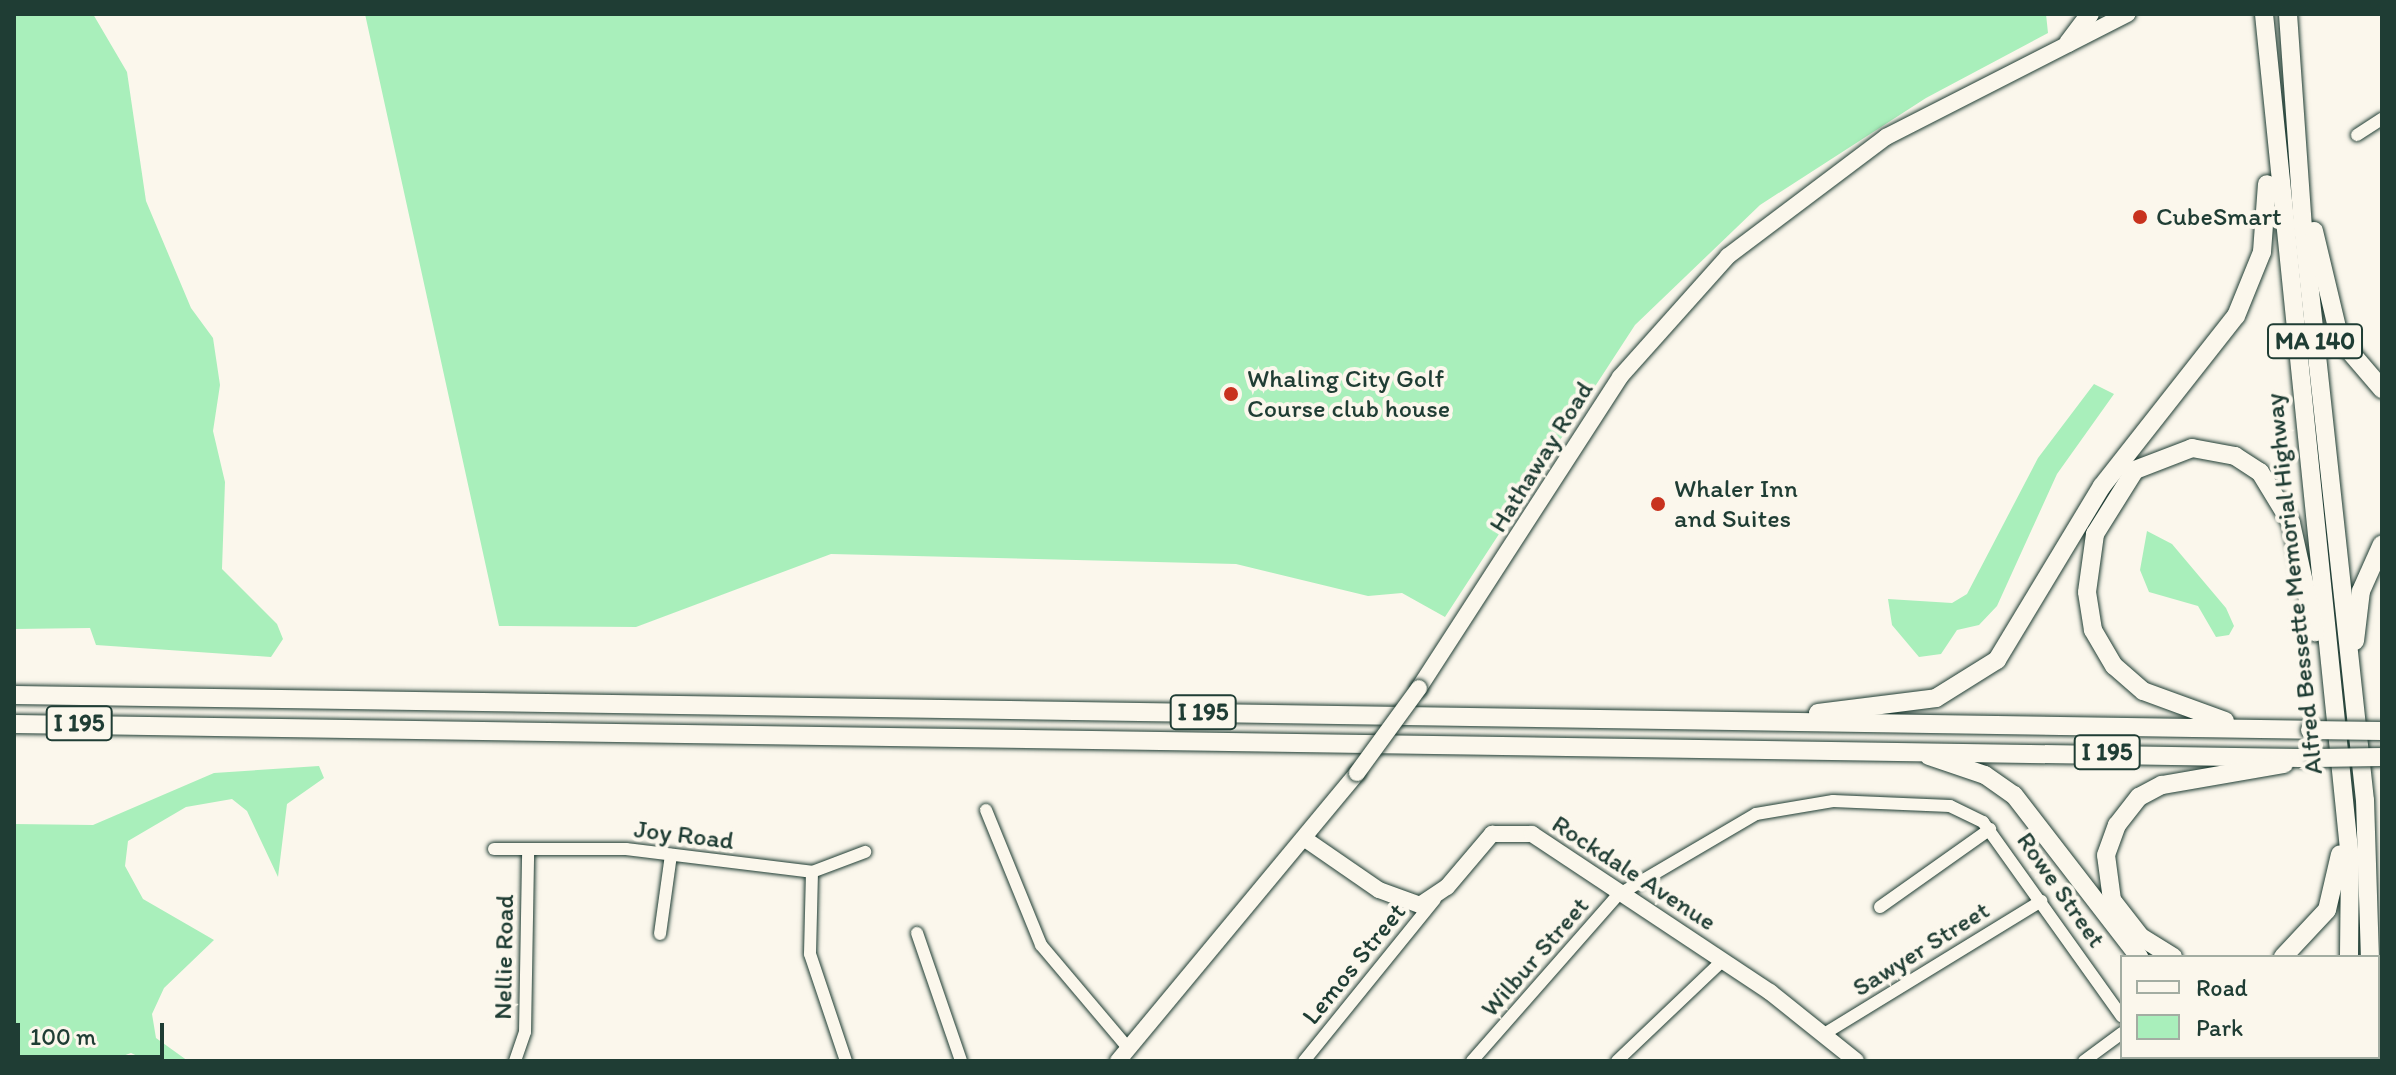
<!DOCTYPE html>
<style>
body{margin:0}
#map{position:relative;width:2396px;height:1075px;overflow:hidden;background:#fbf7ec;font-family:Itim,sans-serif}
div>[style]{position:absolute}
[style*='--x']{left:calc(var(--x)*1px);top:calc(var(--y)*1px);width:calc(var(--w)*1px);rotate:calc(var(--a)*1deg)}
.green>*{inset:0;background:#a9efbb}
.roads{filter:drop-shadow(0 0 2px #1f3d34) drop-shadow(0 0 2px #1f3d34)}
.minor>*{height:12px;margin:-6px;padding:0 6px;transform-origin:6px;border-radius:6px;background:#fbf7ec}
.major>*{height:16px;margin:-8px;padding:0 8px;transform-origin:8px;border-radius:8px;background:#fbf7ec}
.highway>*{height:18px;margin:-9px;padding:0 9px;transform-origin:9px;border-radius:9px;background:#fbf7ec}
.bridges{filter:drop-shadow(0 0 2px #1f3d34) drop-shadow(0 0 2px #1f3d34)}
.major-bridge>*{height:16px;margin:-8px;padding:0 8px;transform-origin:8px;border-radius:8px;background:#fbf7ec}
.highway-bridge>*{height:18px;margin:-9px;padding:0 9px;transform-origin:9px;border-radius:9px;background:#fbf7ec}
.dots>*{width:22px;height:22px;translate:-50% -50%;box-sizing:border-box;border:4px solid #fbf7ec;border-radius:50%}
span{translate:-50% -50%;white-space:nowrap;text-align:center;line-height:1.15;-webkit-text-stroke:8px #fbf7ec;paint-order:stroke}
.shield-label span{padding:2px 6px;background:#fbf7ec;border:2px solid;border-radius:6px;-webkit-text-stroke-width:0}
.shield-label{font-size:24px;color:#1f3d34;font-weight:700}
.poi-label{font-size:26px;color:#1f3d34}
.left{translate:0 -50%;text-align:left}
.street-label{font-size:26px;color:#1f3d34}
.frame{position:absolute;inset:0;border:16px solid #1f3d34;pointer-events:none}
.legend{position:absolute;left:2120px;top:955px;width:260px;height:104px;box-sizing:border-box;background:#fbf7ec;border:2px solid #a3ada2;margin:0;padding:10px 14px;list-style:none;font-size:24px;color:#1f3d34}
.legend li{display:flex;align-items:center;gap:16px;height:40px}
.legend b{width:40px;border:2px solid #a3ada2}
.scale{position:absolute;left:16px;top:1023px;width:148px;height:36px;box-sizing:border-box;border:4px solid #1f3d34;border-top:0;padding-left:10px;font-size:24px;line-height:28px;white-space:nowrap;color:#1f3d34;-webkit-text-stroke:6px #fbf7ec;paint-order:stroke}
</style>
<div id="map">
<div class="green">
<i style="clip-path:polygon(14px 14px,93px 14px,127px 72px,146px 201px,191px 308px,213px 338px,220px 385px,213px 431px,225px 482px,222px 569px,277px 624px,283px 639px,271px 657px,96px 645px,90px 628px,14px 629px)"></i>
<i style="clip-path:polygon(365px 14px,2046px 14px,2048px 33px,1926px 98px,1760px 205px,1635px 325px,1445px 617px,1402px 593px,1368px 596px,1236px 564px,831px 554px,636px 627px,499px 626px)"></i>
<i style="clip-path:polygon(2094px 384px,2114px 394px,2057px 474px,1997px 606px,1979px 625px,1957px 630px,1941px 654px,1919px 657px,1892px 625px,1888px 599px,1952px 603px,1967px 594px,2038px 458px)"></i>
<i style="clip-path:polygon(2147px 531px,2172px 544px,2226px 608px,2234px 626px,2229px 635px,2216px 637px,2198px 606px,2149px 592px,2140px 570px)"></i>
<i style="clip-path:polygon(319px 766px,324px 778px,287px 804px,278px 877px,247px 811px,232px 799px,186px 807px,128px 841px,125px 866px,143px 899px,214px 940px,164px 988px,152px 1014px,156px 1038px,188px 1061px,148px 1061px,131px 1053px,109px 1061px,14px 1061px,14px 824px,93px 825px,214px 773px)"></i>
</div>
<div class="roads">
<div class="minor">
<i style="--x:2357;--y:135;--w:30;--a:-33"></i>
<i style="--x:986;--y:810;--w:146;--a:67.8"></i>
<i style="--x:1041;--y:945;--w:135;--a:49.8"></i>
<i style="--x:494;--y:849;--w:132;--a:0"></i>
<i style="--x:626;--y:849;--w:187;--a:7"></i>
<i style="--x:812;--y:872;--w:57;--a:-20.7"></i>
<i style="--x:812;--y:872;--w:82;--a:91.4"></i>
<i style="--x:810;--y:954;--w:113;--a:71.4"></i>
<i style="--x:1880;--y:907;--w:135;--a:-35.3"></i>
<i style="--x:917;--y:933;--w:135;--a:71"></i>
<i style="--x:660;--y:934;--w:80;--a:-82.1"></i>
<i style="--x:1824;--y:1034;--w:255;--a:-31.5"></i>
<i style="--x:2150;--y:1057;--w:5;--a:53"></i>
<i style="--x:515;--y:1061;--w:31;--a:-71"></i>
<i style="--x:525;--y:1032;--w:180;--a:-89"></i>
<i style="--x:1304;--y:1061;--w:208;--a:-51"></i>
<i style="--x:1472;--y:1061;--w:221;--a:-48.7"></i>
<i style="--x:1618;--y:895;--w:160;--a:-30.4"></i>
<i style="--x:1756;--y:814;--w:78;--a:-9.6"></i>
<i style="--x:1833;--y:801;--w:117;--a:2.4"></i>
<i style="--x:1950;--y:806;--w:37;--a:26"></i>
<i style="--x:1983;--y:822;--w:239;--a:54.5"></i>
<i style="--x:1617;--y:1061;--w:146;--a:-43.6"></i>
<i style="--x:2084;--y:1061;--w:47;--a:-36.4"></i>
</div>
<div class="major">
<i style="--x:1419;--y:688;--w:370;--a:-57.1"></i>
<i style="--x:1620;--y:377;--w:162;--a:-48.2"></i>
<i style="--x:1728;--y:256;--w:198;--a:-37"></i>
<i style="--x:1886;--y:137;--w:271;--a:-27"></i>
<i style="--x:1305;--y:839;--w:90;--a:34.6"></i>
<i style="--x:1379;--y:890;--w:44;--a:20.1"></i>
<i style="--x:1420;--y:905;--w:32;--a:-34"></i>
<i style="--x:1447;--y:887;--w:70;--a:-49.7"></i>
<i style="--x:1492;--y:834;--w:40;--a:0"></i>
<i style="--x:1532;--y:834;--w:286;--a:33.6"></i>
<i style="--x:1770;--y:992;--w:110;--a:38.7"></i>
<i style="--x:1118;--y:1061;--w:374;--a:-50.3"></i>
</div>
<div class="highway">
<i style="--x:2264;--y:14;--w:849;--a:84.19"></i>
<i style="--x:2350;--y:859;--w:98;--a:90.6"></i>
<i style="--x:2288;--y:14;--w:213;--a:86"></i>
<i style="--x:2303;--y:226;--w:577;--a:83.84"></i>
<i style="--x:2365;--y:800;--w:157;--a:88.2"></i>
<i style="--x:2068;--y:43;--w:36;--a:-53"></i>
<i style="--x:2314;--y:231;--w:112;--a:76.6"></i>
<i style="--x:2340;--y:340;--w:65;--a:49.4"></i>
<i style="--x:2355;--y:641;--w:50;--a:-83.2"></i>
<i style="--x:2361;--y:591;--w:51;--a:-65.9"></i>
<i style="--x:14;--y:695;--w:2296;--a:0.87"></i>
<i style="--x:1818;--y:713;--w:119;--a:-7.2"></i>
<i style="--x:1936;--y:698;--w:72;--a:-31.9"></i>
<i style="--x:1997;--y:660;--w:203;--a:-58.9"></i>
<i style="--x:2102;--y:486;--w:216;--a:-51.8"></i>
<i style="--x:2236;--y:316;--w:69;--a:-67.9"></i>
<i style="--x:2262;--y:252;--w:68;--a:-85.8"></i>
<i style="--x:2225;--y:721;--w:87;--a:-159.9"></i>
<i style="--x:2143;--y:691;--w:38;--a:-139"></i>
<i style="--x:2114;--y:666;--w:42;--a:-120.3"></i>
<i style="--x:2093;--y:630;--w:38;--a:-99"></i>
<i style="--x:2087;--y:592;--w:59;--a:-82.1"></i>
<i style="--x:2095;--y:534;--w:75;--a:-58"></i>
<i style="--x:2135;--y:470;--w:61;--a:-21.1"></i>
<i style="--x:2192;--y:448;--w:44;--a:10.5"></i>
<i style="--x:2235;--y:456;--w:30;--a:33"></i>
<i style="--x:2260;--y:472;--w:60;--a:58.7"></i>
<i style="--x:2291;--y:523;--w:112;--a:77.6"></i>
<i style="--x:14;--y:724;--w:2302;--a:0.85"></i>
<i style="--x:1929;--y:756;--w:59;--a:18.7"></i>
<i style="--x:1985;--y:775;--w:35;--a:35"></i>
<i style="--x:2014;--y:795;--w:205;--a:52.3"></i>
<i style="--x:2173;--y:957;--w:39;--a:-148"></i>
<i style="--x:2140;--y:936;--w:46;--a:-127.9"></i>
<i style="--x:2112;--y:900;--w:45;--a:-97.6"></i>
<i style="--x:2106;--y:855;--w:32;--a:-70"></i>
<i style="--x:2117;--y:825;--w:36;--a:-52"></i>
<i style="--x:2139;--y:797;--w:26;--a:-28"></i>
<i style="--x:2162;--y:785;--w:124;--a:-9.8"></i>
<i style="--x:2283;--y:957;--w:64;--a:-46.9"></i>
<i style="--x:2327;--y:910;--w:57;--a:-76.9"></i>
<i style="--x:2259;--y:1057;--w:6;--a:45"></i>
<i style="--x:2339;--y:1061;--w:4;--a:-90"></i>
<i style="--x:2360;--y:1061;--w:4;--a:-90"></i>
</div>
</div>
<div class="bridges">
<div class="major-bridge">
<i style="--x:1357;--y:773;--w:105;--a:-53.9"></i>
</div>
<div class="highway-bridge">
<i style="--x:2310;--y:730;--w:72;--a:0.8"></i>
<i style="--x:2316;--y:758;--w:66;--a:-0.9"></i>
</div>
</div>
<div class="dots">
<i style="left:2140px;top:217px;background:#c8321e"></i>
<i style="left:1231px;top:394px;background:#c8321e"></i>
<i style="left:1658px;top:504px;background:#c8321e"></i>
</div>
<div class="shield-label">
<span style="left:2315px;top:341px">MA 140</span>
<span style="left:1203px;top:712px">I 195</span>
<span style="left:79px;top:723px">I 195</span>
<span style="left:2107px;top:752px">I 195</span>
</div>
<div class="poi-label">
<span class="left" style="left:2156px;top:217px">CubeSmart</span>
<span class="left" style="left:1247px;top:394px">Whaling City Golf<br>Course club house</span>
<span class="left" style="left:1674px;top:504px">Whaler Inn<br>and Suites</span>
</div>
<div class="street-label">
<span style="left:1541px;top:457px;rotate:-58deg">Hathaway Road</span>
<span style="left:2294px;top:584px;rotate:-96deg">Alfred Bessette Memorial Highway</span>
<span style="left:684px;top:835px;rotate:7deg">Joy Road</span>
<span style="left:1634px;top:873px;rotate:33deg">Rockdale Avenue</span>
<span style="left:2061px;top:890px;rotate:55deg">Rowe Street</span>
<span style="left:1921px;top:949px;rotate:-32deg">Sawyer Street</span>
<span style="left:504px;top:957px;rotate:-89deg">Nellie Road</span>
<span style="left:1535px;top:957px;rotate:-49deg">Wilbur Street</span>
<span style="left:1354px;top:964px;rotate:-51deg">Lemos Street</span>
</div>
<div class="frame"></div>
<ul class="legend">
<li><b style="height:10px;background:#fbf7ec"></b>Road</li>
<li><b style="height:22px;background:#a9efbb"></b>Park</li>
</ul>
<div class="scale">100 m</div>
</div>
